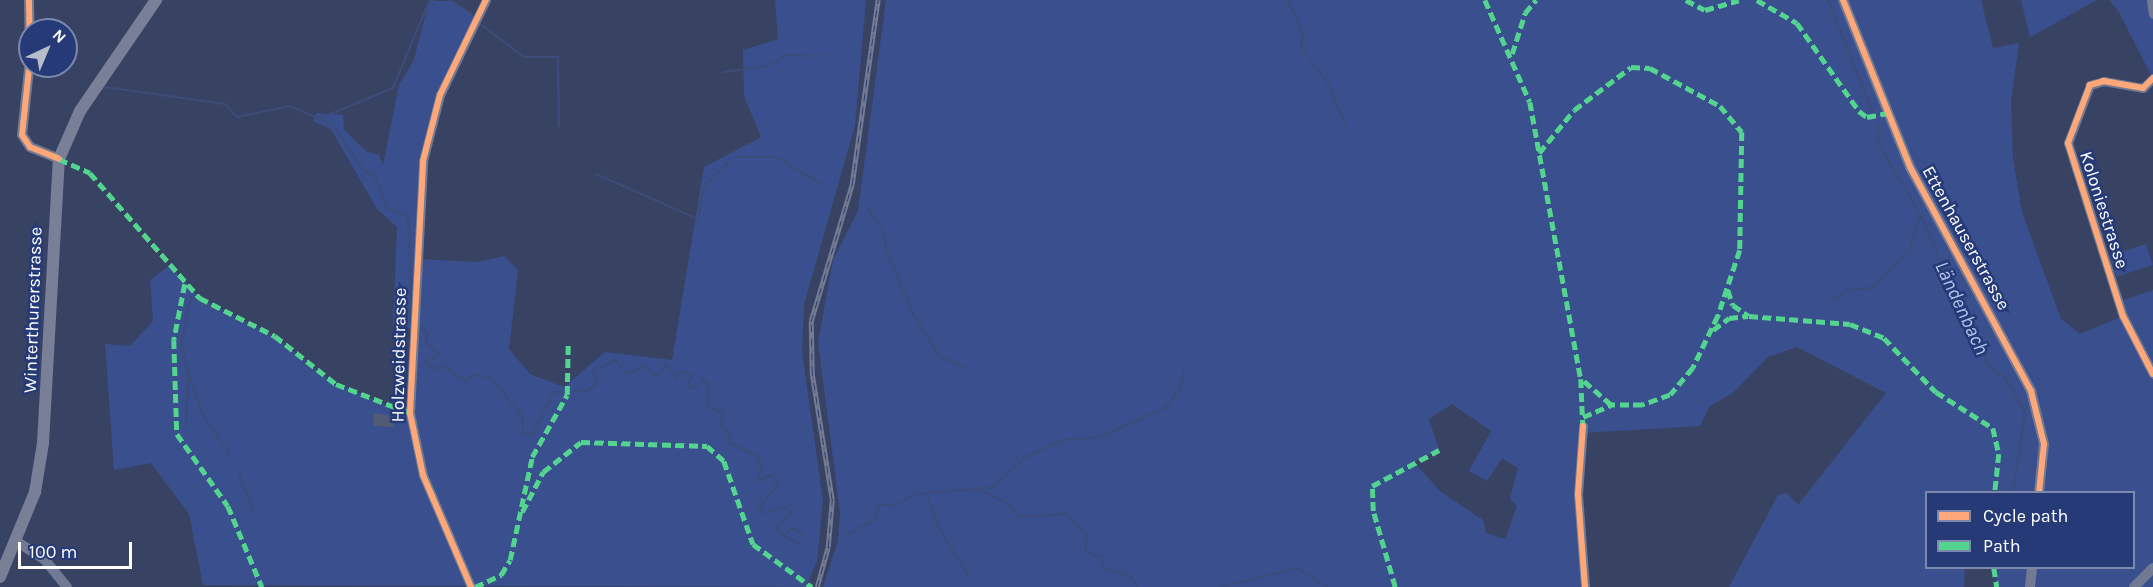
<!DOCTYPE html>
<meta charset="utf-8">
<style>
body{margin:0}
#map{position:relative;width:2153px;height:587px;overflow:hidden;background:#384364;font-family:Karla,sans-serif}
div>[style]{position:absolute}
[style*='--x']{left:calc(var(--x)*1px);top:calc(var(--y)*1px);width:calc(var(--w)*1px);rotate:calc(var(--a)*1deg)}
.green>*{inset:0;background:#394f8e;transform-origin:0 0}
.stream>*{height:2px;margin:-1px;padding:0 1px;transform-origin:1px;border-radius:1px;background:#3d4d79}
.building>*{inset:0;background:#515b75}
.minor>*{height:9px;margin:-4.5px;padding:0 4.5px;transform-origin:4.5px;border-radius:4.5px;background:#727a93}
.tertiary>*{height:10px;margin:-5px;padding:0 5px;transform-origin:5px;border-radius:5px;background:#727a93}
.secondary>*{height:12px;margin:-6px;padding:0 6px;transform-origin:6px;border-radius:6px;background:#787f97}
.rail>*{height:4.5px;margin-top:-2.25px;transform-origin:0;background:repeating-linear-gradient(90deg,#253a77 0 7px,#747b93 0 14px);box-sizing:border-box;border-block:2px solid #747b93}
.quiet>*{height:4.5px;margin-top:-2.25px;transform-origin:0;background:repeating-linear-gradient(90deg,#53d58f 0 9px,transparent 0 13.5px)}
.cycleway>*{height:6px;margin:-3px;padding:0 3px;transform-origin:3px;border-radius:3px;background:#fea87a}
span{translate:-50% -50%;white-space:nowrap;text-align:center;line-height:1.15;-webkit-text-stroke:5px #253a77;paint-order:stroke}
.street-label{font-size:18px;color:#fff}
.water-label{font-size:20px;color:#b2c2eb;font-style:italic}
.legend{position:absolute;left:1925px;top:491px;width:210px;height:78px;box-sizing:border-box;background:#253a77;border:2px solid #7c89ad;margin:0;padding:8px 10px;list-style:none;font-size:18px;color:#fff}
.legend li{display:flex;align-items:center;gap:12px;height:30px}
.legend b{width:30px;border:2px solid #7c89ad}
.north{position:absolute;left:18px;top:18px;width:60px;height:60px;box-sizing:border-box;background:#253a77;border:2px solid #7c89ad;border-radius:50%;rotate:44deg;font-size:16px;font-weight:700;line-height:24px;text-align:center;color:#fff}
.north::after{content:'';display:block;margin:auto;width:21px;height:27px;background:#b9bdc9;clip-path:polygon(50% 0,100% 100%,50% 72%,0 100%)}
.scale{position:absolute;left:18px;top:542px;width:114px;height:27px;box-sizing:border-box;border:3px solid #fff;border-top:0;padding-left:8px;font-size:18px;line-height:21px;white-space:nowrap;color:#fff;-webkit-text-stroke:4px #253a77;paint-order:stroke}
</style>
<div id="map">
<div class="green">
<i style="clip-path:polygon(775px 0,866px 0,855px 125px,804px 305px,802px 352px,823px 501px,817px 561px,806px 587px,203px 585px,189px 514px,151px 463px,114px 470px,105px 344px,130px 346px,153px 321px,150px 280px,170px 265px,200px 298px,275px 336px,330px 380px,404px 413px,409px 413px,419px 259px,478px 262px,504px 256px,518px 270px,509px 349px,530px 374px,564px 387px,605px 352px,672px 360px,704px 167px,761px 137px,744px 96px,743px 50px,778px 39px)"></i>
<i style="clip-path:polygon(evenodd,886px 0,1981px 0,1993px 48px,2019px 43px,2011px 102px,2013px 158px,2022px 212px,2061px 319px,2080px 334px,2123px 316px,2118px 302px,2153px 290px,2153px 587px,1997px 587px,1994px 568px,2134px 568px,2134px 492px,1926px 492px,1926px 568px,1965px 568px,1964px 587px,1729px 587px,1778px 495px,1787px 493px,1798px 505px,1886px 393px,1797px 347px,1768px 357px,1734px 392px,1709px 407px,1700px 426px,1582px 433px,1579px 475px,1585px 587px,823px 587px,838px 541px,840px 512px,818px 342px,833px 260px,858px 211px,886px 0,1452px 404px,1491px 431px,1469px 471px,1487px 481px,1502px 458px,1518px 468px,1510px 499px,1517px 506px,1505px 539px,1486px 533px,1483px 520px,1441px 492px,1414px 462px,1439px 450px,1429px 419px,1452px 404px)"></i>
<i style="clip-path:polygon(2021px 0,2097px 0,2030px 37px)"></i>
<i style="clip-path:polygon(2109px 0,2153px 0,2153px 79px,2119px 12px)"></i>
<i style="clip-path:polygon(429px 1px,454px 1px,476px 18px,450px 69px,423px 161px,412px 326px,403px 334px,396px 333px,393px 324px,397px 227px,377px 209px,331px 129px,313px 121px,316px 113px,343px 115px,344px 130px,366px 151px,379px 155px,383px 165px,399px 85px,414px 60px)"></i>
<i style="left:2146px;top:244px;width:22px;height:38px;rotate:72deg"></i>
</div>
<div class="stream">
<i style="--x:450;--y:0;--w:27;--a:33"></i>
<i style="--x:1288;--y:0;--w:37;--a:66"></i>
<i style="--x:1303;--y:34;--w:13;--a:99"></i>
<i style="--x:1301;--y:47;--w:45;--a:53.1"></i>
<i style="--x:1328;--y:83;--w:48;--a:67.8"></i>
<i style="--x:1828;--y:0;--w:119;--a:68.4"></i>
<i style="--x:479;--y:23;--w:56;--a:37.1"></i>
<i style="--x:524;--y:57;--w:34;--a:0"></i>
<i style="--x:558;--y:57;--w:69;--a:89.2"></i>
<i style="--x:822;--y:54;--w:4;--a:0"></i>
<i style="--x:724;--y:72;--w:43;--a:-7.9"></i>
<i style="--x:767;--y:66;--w:24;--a:-28"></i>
<i style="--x:788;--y:55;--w:21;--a:3"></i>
<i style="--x:105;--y:87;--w:121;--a:8.1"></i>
<i style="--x:225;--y:104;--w:18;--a:47"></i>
<i style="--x:237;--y:117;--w:54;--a:-11.7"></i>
<i style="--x:290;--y:106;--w:47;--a:23.8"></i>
<i style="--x:333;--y:125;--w:55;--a:56"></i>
<i style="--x:364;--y:171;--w:12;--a:24"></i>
<i style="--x:375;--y:176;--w:33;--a:70"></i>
<i style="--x:386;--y:207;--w:24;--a:24"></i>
<i style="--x:408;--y:217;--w:96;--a:88.2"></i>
<i style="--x:411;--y:313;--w:10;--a:143"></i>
<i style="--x:403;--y:319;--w:8;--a:30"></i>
<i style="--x:321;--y:118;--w:78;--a:-22.6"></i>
<i style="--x:393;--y:88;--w:94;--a:-67.5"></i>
<i style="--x:429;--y:1;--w:6;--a:-9"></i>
<i style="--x:1878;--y:123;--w:20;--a:90"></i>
<i style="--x:1878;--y:143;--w:84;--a:59.2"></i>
<i style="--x:1921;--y:215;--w:117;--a:67.4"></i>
<i style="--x:1966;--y:323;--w:50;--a:61.4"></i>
<i style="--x:1990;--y:367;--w:20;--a:37"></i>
<i style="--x:2006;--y:379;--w:38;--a:60"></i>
<i style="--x:2025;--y:412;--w:81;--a:98.5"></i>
<i style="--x:736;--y:157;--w:41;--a:0"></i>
<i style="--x:777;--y:157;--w:52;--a:31.5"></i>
<i style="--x:596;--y:174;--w:111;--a:23.8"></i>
<i style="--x:698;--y:219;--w:34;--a:-80"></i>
<i style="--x:704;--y:186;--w:35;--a:-44"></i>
<i style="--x:867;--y:208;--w:32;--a:55"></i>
<i style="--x:885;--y:234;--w:12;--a:90"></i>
<i style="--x:885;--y:246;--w:73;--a:67.3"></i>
<i style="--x:913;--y:313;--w:50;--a:58.8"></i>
<i style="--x:939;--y:356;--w:28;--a:23"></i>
<i style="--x:1830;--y:301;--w:21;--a:-31"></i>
<i style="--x:1848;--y:290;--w:25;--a:-5"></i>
<i style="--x:1873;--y:288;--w:54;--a:-47.2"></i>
<i style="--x:1910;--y:248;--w:35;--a:-72"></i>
<i style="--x:421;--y:328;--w:9;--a:41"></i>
<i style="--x:428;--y:334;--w:9;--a:103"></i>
<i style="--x:426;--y:343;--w:17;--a:40"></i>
<i style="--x:439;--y:354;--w:17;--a:149"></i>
<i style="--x:424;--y:363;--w:14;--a:25"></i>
<i style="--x:437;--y:369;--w:6;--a:-39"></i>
<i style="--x:442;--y:365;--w:29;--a:34"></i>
<i style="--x:466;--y:381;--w:10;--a:-37"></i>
<i style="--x:474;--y:375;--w:16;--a:7"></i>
<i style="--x:490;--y:377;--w:52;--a:50.5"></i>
<i style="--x:523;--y:417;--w:17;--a:90"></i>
<i style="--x:523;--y:434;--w:9;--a:6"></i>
<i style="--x:532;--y:435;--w:48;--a:-64"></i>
<i style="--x:553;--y:392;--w:10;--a:6"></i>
<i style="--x:574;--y:391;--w:15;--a:-4"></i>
<i style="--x:589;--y:390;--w:11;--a:-41"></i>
<i style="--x:597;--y:383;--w:14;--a:-107"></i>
<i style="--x:593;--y:370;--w:24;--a:-24"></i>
<i style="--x:615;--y:360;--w:18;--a:49"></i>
<i style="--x:627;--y:374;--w:19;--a:-25"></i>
<i style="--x:644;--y:366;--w:16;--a:40"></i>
<i style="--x:656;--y:376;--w:15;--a:-48"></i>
<i style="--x:666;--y:365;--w:16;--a:52"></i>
<i style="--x:676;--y:378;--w:10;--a:-45"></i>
<i style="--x:683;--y:371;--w:10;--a:29"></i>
<i style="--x:692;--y:376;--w:11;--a:112"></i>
<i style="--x:688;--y:386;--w:8;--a:14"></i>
<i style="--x:696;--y:388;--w:11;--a:-56"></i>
<i style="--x:702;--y:379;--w:7;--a:34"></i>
<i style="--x:708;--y:383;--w:25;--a:88"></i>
<i style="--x:709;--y:408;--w:16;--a:18"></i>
<i style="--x:724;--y:413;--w:13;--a:113"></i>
<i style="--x:719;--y:425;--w:16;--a:40"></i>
<i style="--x:731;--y:435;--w:8;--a:120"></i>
<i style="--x:727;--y:442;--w:34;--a:26"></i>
<i style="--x:758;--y:457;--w:12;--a:70"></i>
<i style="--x:762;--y:468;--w:14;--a:111"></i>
<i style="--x:757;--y:481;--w:16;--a:-22"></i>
<i style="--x:772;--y:475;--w:12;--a:59"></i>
<i style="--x:778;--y:485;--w:31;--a:130"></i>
<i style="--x:758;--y:509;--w:10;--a:24"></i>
<i style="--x:767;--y:513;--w:17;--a:-24"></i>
<i style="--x:783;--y:506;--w:10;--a:37"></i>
<i style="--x:791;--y:512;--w:23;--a:130"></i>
<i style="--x:776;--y:530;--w:9;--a:41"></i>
<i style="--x:783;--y:536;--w:14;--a:-39"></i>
<i style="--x:794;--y:527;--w:16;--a:43"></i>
<i style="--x:186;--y:429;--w:56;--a:-88"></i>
<i style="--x:230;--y:454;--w:47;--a:-124.7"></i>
<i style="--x:203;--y:415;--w:53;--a:-108.8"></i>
<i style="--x:186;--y:365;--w:25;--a:-99"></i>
<i style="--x:182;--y:340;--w:44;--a:-78.2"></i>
<i style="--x:191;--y:297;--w:92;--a:25.7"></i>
<i style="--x:274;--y:337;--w:51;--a:40.2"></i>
<i style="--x:238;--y:471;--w:45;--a:69.1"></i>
<i style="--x:977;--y:489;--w:17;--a:-7"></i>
<i style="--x:994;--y:487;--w:42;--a:-44"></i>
<i style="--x:1024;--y:458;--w:42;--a:-25.3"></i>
<i style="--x:1062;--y:440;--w:38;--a:-5"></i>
<i style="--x:1100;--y:437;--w:71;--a:-24"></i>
<i style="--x:1165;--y:408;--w:24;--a:-52"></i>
<i style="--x:1180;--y:389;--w:18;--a:-77"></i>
<i style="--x:927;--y:496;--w:32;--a:70"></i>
<i style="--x:938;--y:526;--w:57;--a:58.5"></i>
<i style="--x:783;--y:536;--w:21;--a:25"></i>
<i style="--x:845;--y:536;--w:35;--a:-29"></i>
<i style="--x:876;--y:519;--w:15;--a:-79"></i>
<i style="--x:879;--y:504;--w:16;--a:7"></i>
<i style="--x:895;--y:506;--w:24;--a:-30"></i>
<i style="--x:916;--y:494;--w:61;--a:-4.7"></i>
<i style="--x:977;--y:489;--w:34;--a:24"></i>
<i style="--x:1008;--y:503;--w:17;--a:54"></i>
<i style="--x:1018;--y:517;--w:48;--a:-3.6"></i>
<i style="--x:1066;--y:514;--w:29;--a:44"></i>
<i style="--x:1087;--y:534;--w:18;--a:96"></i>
<i style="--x:1085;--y:552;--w:17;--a:17"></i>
<i style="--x:1101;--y:557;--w:13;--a:72"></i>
<i style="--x:1105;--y:569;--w:27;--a:15"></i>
<i style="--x:1131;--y:576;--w:13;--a:61"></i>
<i style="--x:1222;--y:587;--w:76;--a:-14.4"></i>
<i style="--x:1296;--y:568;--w:37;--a:31"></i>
</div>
<div class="building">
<i style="clip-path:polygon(374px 413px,393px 416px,393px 427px,373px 426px)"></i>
</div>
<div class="minor">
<i style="--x:2151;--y:0;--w:14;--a:82"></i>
<i style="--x:2153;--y:78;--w:14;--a:135"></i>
<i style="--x:2143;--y:88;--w:40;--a:-170"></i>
<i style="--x:2104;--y:81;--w:15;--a:164"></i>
<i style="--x:2090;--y:85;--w:62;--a:110.8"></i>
<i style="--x:2068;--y:143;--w:182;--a:72.4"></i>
<i style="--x:2123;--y:316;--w:65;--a:62.7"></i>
<i style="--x:1583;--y:426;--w:68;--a:94.2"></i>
<i style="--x:1578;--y:494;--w:93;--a:85.7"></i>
<i style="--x:471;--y:587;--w:122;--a:-113.2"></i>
<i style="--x:423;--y:475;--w:63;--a:-101.8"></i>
<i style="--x:410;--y:413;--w:252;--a:-87"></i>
<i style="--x:423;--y:161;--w:68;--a:-75.6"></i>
<i style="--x:440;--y:95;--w:106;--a:-64.2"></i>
</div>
<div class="tertiary">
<i style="--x:29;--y:0;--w:60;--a:89"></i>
<i style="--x:30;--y:60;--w:75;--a:96.1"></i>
<i style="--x:22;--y:135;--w:14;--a:56"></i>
<i style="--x:30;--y:147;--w:31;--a:22"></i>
<i style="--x:1843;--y:0;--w:180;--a:68.1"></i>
<i style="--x:1910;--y:167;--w:255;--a:61.6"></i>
<i style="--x:2031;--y:391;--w:55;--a:76.2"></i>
<i style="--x:2044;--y:444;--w:48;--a:95.9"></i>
<i style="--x:19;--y:543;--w:31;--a:33"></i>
<i style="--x:45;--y:560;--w:35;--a:51"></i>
<i style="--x:2030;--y:587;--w:19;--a:-84"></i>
<i style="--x:2134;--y:587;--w:27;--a:-45"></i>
</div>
<div class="secondary">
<i style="--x:0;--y:577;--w:92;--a:-67.6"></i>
<i style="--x:35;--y:492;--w:50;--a:-80.7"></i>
<i style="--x:43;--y:443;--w:284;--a:-86.8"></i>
<i style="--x:59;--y:159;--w:52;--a:-66.4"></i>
<i style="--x:80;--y:111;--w:135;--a:-55.6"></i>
</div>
<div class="rail">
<i style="--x:817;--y:587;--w:41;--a:-74.6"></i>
<i style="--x:828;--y:547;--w:47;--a:-85.1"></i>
<i style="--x:832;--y:500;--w:128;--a:-99"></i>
<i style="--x:812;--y:374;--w:53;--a:-91.1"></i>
<i style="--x:811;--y:321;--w:143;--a:-73.3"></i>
<i style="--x:852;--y:184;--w:186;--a:-82"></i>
</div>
<div class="quiet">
<i style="--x:1485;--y:0;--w:111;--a:66.2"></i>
<i style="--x:1530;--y:102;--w:282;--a:79.6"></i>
<i style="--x:1581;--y:379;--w:47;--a:87.6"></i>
<i style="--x:1686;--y:0;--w:21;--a:28"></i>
<i style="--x:1705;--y:10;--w:35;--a:-16"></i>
<i style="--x:1757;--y:0;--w:46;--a:29.9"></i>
<i style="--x:1797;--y:23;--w:108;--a:54.8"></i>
<i style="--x:1859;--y:111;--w:10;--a:37"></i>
<i style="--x:1867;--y:117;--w:21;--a:-11"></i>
<i style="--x:1512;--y:54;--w:43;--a:-72.4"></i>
<i style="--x:1525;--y:13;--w:17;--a:-50"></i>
<i style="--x:1539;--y:153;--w:55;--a:-50.9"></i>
<i style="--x:1574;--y:110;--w:71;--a:-37"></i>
<i style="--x:1631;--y:67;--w:19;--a:3"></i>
<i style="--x:1650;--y:68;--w:80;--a:28.5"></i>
<i style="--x:1720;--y:106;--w:34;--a:50"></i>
<i style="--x:1742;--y:132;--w:118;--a:91"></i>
<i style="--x:1740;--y:250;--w:70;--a:108.4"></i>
<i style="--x:1718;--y:316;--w:58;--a:115.7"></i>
<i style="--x:1693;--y:368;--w:35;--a:130"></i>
<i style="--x:1670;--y:395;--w:30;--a:160"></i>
<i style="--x:1642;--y:405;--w:31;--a:180"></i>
<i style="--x:1611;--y:405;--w:40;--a:-139"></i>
<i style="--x:59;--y:159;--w:34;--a:24"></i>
<i style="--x:90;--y:173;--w:167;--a:48.7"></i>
<i style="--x:200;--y:298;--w:84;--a:26.9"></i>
<i style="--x:275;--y:336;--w:78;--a:38.2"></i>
<i style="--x:336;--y:384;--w:79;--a:21.4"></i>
<i style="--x:185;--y:284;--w:57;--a:101.1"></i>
<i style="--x:174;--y:340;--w:94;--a:88.2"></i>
<i style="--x:177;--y:434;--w:88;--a:54.7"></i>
<i style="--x:228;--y:506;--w:88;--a:67.2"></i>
<i style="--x:1728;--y:290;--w:16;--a:72"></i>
<i style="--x:1733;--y:305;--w:19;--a:35"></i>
<i style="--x:1749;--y:316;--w:101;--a:4.5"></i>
<i style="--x:1850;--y:324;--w:37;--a:22"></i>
<i style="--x:1884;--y:338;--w:75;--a:46.1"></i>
<i style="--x:1936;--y:392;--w:67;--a:32.3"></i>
<i style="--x:1993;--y:428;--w:27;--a:77"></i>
<i style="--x:1999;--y:454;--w:38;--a:96"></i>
<i style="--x:1713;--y:330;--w:20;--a:-37"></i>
<i style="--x:1729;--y:318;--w:19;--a:-6"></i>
<i style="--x:1583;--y:417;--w:30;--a:-23"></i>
<i style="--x:522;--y:512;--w:45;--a:-62.3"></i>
<i style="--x:543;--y:472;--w:48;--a:-38.3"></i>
<i style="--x:581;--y:442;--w:126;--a:1.8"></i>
<i style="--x:707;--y:446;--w:23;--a:41"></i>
<i style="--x:724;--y:461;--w:88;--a:70.7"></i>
<i style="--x:753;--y:544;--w:73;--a:36.1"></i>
<i style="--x:1994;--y:568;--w:19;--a:81"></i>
<i style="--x:475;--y:587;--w:29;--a:-25"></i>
<i style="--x:501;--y:575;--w:17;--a:-59"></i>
<i style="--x:510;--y:560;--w:105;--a:-77.9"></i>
<i style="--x:532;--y:457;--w:71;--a:-60.6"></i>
<i style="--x:567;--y:395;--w:53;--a:-88.9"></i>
<i style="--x:1395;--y:587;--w:79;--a:-106.1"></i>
<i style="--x:1373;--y:511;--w:25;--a:-92"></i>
<i style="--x:1372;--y:486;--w:76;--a:-28.2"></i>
</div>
<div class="cycleway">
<i style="--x:29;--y:0;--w:60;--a:89"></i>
<i style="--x:30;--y:60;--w:75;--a:96.1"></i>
<i style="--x:22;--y:135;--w:14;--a:56"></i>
<i style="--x:30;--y:147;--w:31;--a:22"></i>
<i style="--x:1843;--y:0;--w:180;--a:68.1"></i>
<i style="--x:1910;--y:167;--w:255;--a:61.6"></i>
<i style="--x:2031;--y:391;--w:55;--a:76.2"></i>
<i style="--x:2044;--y:444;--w:48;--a:95.9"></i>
<i style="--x:2153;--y:78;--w:14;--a:135"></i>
<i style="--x:2143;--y:88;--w:40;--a:-170"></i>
<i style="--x:2104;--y:81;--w:15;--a:164"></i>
<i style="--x:2090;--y:85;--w:62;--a:110.8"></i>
<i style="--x:2068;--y:143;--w:182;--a:72.4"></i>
<i style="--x:2123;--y:316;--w:65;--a:62.7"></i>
<i style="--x:1583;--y:426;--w:68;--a:94.2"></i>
<i style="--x:1578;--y:494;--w:93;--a:85.7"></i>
<i style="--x:471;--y:587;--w:122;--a:-113.2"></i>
<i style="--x:423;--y:475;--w:63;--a:-101.8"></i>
<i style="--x:410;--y:413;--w:252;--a:-87"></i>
<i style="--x:423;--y:161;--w:68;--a:-75.6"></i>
<i style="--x:440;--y:95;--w:106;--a:-64.2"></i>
</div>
<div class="street-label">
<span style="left:2104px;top:210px;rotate:72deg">Koloniestrasse</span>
<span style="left:1966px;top:238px;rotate:61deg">Ettenhauserstrasse</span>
<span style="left:33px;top:310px;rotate:-88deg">Winterthurerstrasse</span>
<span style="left:399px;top:355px;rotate:-89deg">Holzweidstrasse</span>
</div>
<div class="water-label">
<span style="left:1962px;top:308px;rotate:65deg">Ländenbach</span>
</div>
<ul class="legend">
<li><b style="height:8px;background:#fea87a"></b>Cycle path</li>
<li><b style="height:8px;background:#53d58f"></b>Path</li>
</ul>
<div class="north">N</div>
<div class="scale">100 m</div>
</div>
